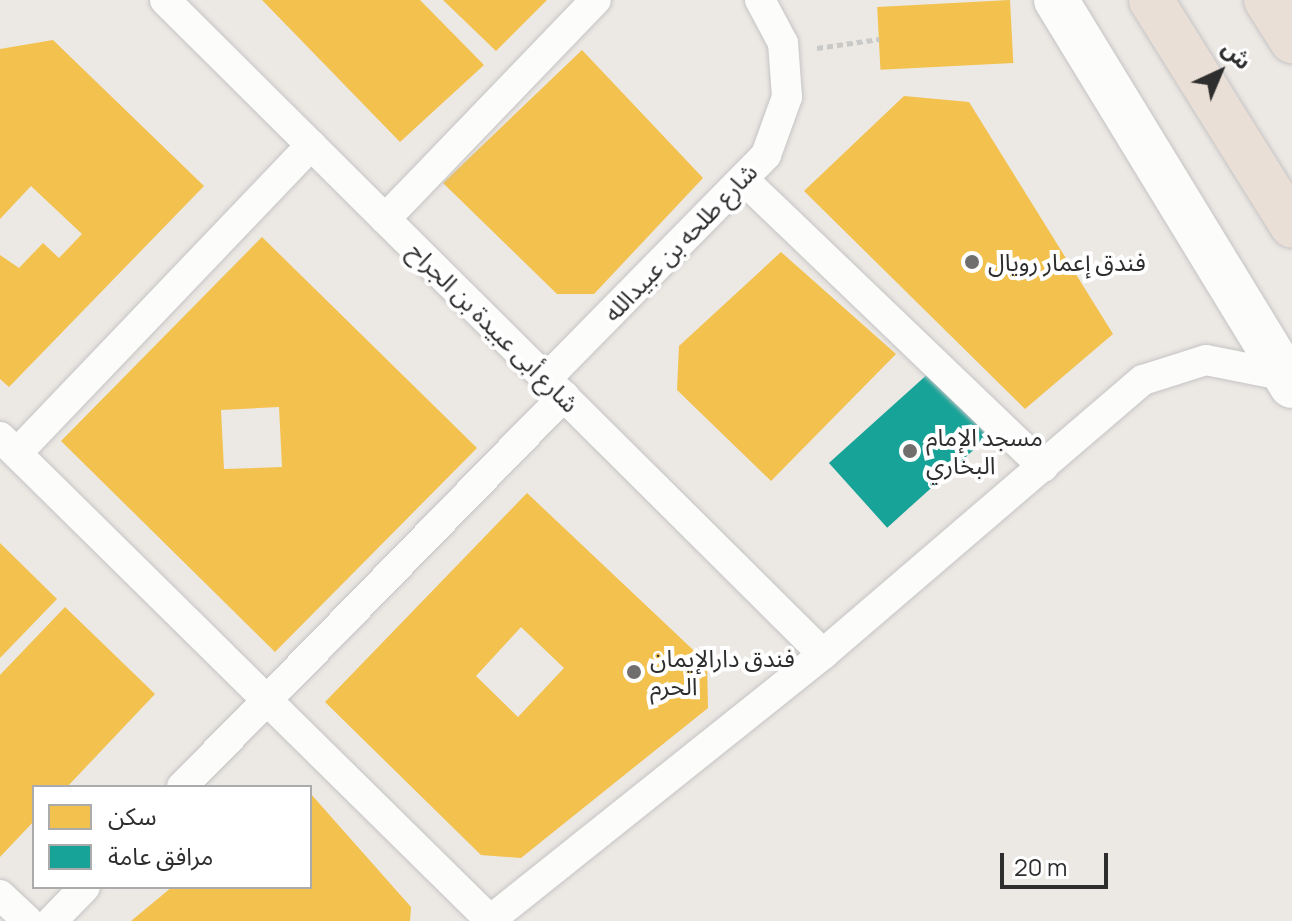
<!DOCTYPE html>
<meta charset="utf-8">
<style>
body{margin:0}
#map{position:relative;width:1292px;height:921px;overflow:hidden;background:#ece8e4;font-family:Manrope,"Noto Sans Arabic",sans-serif}
div>[style]{position:absolute}
[style*='--x']{left:calc(var(--x)*1px);top:calc(var(--y)*1px);width:calc(var(--w)*1px);rotate:calc(var(--a)*1deg)}
.homes>*{inset:0;background:#f2c14e;transform-origin:0 0}
.public>*{inset:0;background:#17a398;transform-origin:0 0}
.path>*{height:5px;margin-top:-2.5px;transform-origin:0;background:repeating-linear-gradient(90deg,#c9c9c8 0 6px,transparent 0 10px)}
.roads{filter:drop-shadow(0 0 2px #c5c4c5) drop-shadow(0 0 2px #c5c4c5)}
.street>*{height:30px;margin:-15px;padding:0 15px;transform-origin:15px;border-radius:15px;background:#fcfcfb}
.secondary>*{height:44px;margin:-22px;padding:0 22px;transform-origin:22px;border-radius:22px;background:#fcfcfb}
.highway>*{height:44px;margin:-22px;padding:0 22px;transform-origin:22px;border-radius:22px;background:#eadfd6}
.dots>*{width:22px;height:22px;translate:-50% -50%;box-sizing:border-box;border:4px solid #fff;border-radius:50%}
span{translate:-50% -50%;white-space:nowrap;text-align:center;line-height:1.15;-webkit-text-stroke:8px #fff;paint-order:stroke}
.street-label{font-size:24px;color:#2e2e2e}
.poi-label{font-size:24px;color:#2e2e2e}
.left{translate:0 -50%;text-align:left}
.legend{position:absolute;left:32px;top:785px;width:280px;height:104px;box-sizing:border-box;background:#fff;border:2px solid #ababab;margin:0;padding:10px 14px;list-style:none;font-size:24px;color:#2e2e2e}
.legend li{display:flex;align-items:center;gap:16px;height:40px}
.legend b{width:40px;border:2px solid #ababab}
.north{position:absolute;left:1180px;top:32px;width:80px;height:80px;-webkit-text-stroke:6px #fff;paint-order:stroke;rotate:44deg;font-size:22px;font-weight:700;line-height:32px;text-align:center;color:#2e2e2e}
.north::after{content:'';display:block;margin:auto;width:28px;height:36px;background:#2e2e2e;clip-path:polygon(50% 0,100% 100%,50% 72%,0 100%)}
.scale{position:absolute;left:1000px;top:853px;width:108px;height:36px;box-sizing:border-box;border:4px solid #2e2e2e;border-top:0;padding-left:10px;font-size:24px;line-height:28px;white-space:nowrap;color:#2e2e2e;-webkit-text-stroke:6px #fff;paint-order:stroke}
</style>
<div id="map">
<div class="homes">
<i style="clip-path:polygon(262px 0,420px 0,484px 65px,400px 142px)"></i>
<i style="clip-path:polygon(443px 0,547px 0,496px 51px)"></i>
<i style="left:1010px;top:0;width:63px;height:133px;rotate:87deg"></i>
<i style="clip-path:polygon(53px 40px,204px 186px,9px 387px,0 379px,0 255px,19px 268px,43px 243px,59px 258px,82px 234px,31px 186px,0 219px,0 49px)"></i>
<i style="clip-path:polygon(582px 50px,703px 178px,594px 294px,557px 294px,443px 183px)"></i>
<i style="clip-path:polygon(904px 96px,969px 102px,1113px 334px,1025px 409px,804px 191px)"></i>
<i style="clip-path:polygon(evenodd,262px 237px,477px 448px,275px 652px,61px 441px,262px 237px,279px 407px,282px 467px,224px 469px,221px 410px,279px 407px)"></i>
<i style="clip-path:polygon(781px 252px,896px 354px,771px 481px,677px 390px,679px 346px)"></i>
<i style="clip-path:polygon(evenodd,527px 493px,707px 663px,708px 708px,521px 858px,481px 855px,325px 702px,527px 493px,521px 627px,564px 668px,518px 717px,476px 676px,521px 627px)"></i>
<i style="clip-path:polygon(0 543px,57px 599px,0 658px)"></i>
<i style="clip-path:polygon(65px 607px,155px 694px,67px 787px,34px 787px,34px 821px,0 857px,0 675px)"></i>
<i style="clip-path:polygon(310px 793px,411px 907px,410px 921px,131px 921px,172px 887px,310px 887px)"></i>
</div>
<div class="public">
<i style="left:930px;top:372px;width:87px;height:136px;rotate:48deg"></i>
</div>
<div class="path">
<i style="--x:817;--y:48;--w:63;--a:-8.3"></i>
</div>
<div class="roads">
<div class="street">
<i style="--x:165;--y:0;--w:928;--a:44.83"></i>
<i style="--x:743;--y:179;--w:416;--a:43.8"></i>
<i style="--x:385;--y:219;--w:304;--a:-46.1"></i>
<i style="--x:546;--y:379;--w:314;--a:-45.5"></i>
<i style="--x:766;--y:155;--w:62;--a:-70.1"></i>
<i style="--x:787;--y:97;--w:54;--a:-94.2"></i>
<i style="--x:783;--y:43;--w:49;--a:-118.1"></i>
<i style="--x:0;--y:437;--w:688;--a:44.59"></i>
<i style="--x:17;--y:453;--w:426;--a:-46.3"></i>
<i style="--x:182;--y:787;--w:547;--a:-45.67"></i>
<i style="--x:0;--y:895;--w:38;--a:43"></i>
<i style="--x:52;--y:921;--w:47;--a:-45.9"></i>
<i style="--x:489;--y:921;--w:428;--a:-38.6"></i>
<i style="--x:823;--y:654;--w:421;--a:-40.6"></i>
<i style="--x:1143;--y:380;--w:66;--a:-17.6"></i>
<i style="--x:1206;--y:360;--w:82;--a:11.3"></i>
</div>
<div class="secondary">
<i style="--x:1056;--y:0;--w:452;--a:58.6"></i>
</div>
<div class="highway">
<i style="--x:1151;--y:0;--w:266;--a:58"></i>
<i style="--x:1266;--y:0;--w:49;--a:57.6"></i>
</div>
</div>
<div class="dots">
<i style="left:972px;top:262px;background:#706f6e"></i>
<i style="left:910px;top:451px;background:#706f6e"></i>
<i style="left:634px;top:672px;background:#706f6e"></i>
</div>
<div class="street-label">
<span style="left:680px;top:242px;rotate:-46deg">شارع طلحه بن عبيدالله</span>
<span style="left:494px;top:327px;rotate:45deg">شارع أبى عبيدة بن الجراح</span>
</div>
<div class="poi-label">
<span class="left" style="left:988px;top:262px">فندق إعمار رويال</span>
<span class="left" style="left:926px;top:451px">مسجد الإمام<br>البخاري</span>
<span class="left" style="left:650px;top:672px">فندق دارالإيمان<br>الحرم</span>
</div>
<ul class="legend">
<li><b style="height:22px;background:#f2c14e"></b>سكن</li>
<li><b style="height:22px;background:#17a398"></b>مرافق عامة</li>
</ul>
<div class="north">ش</div>
<div class="scale">20 m</div>
</div>
